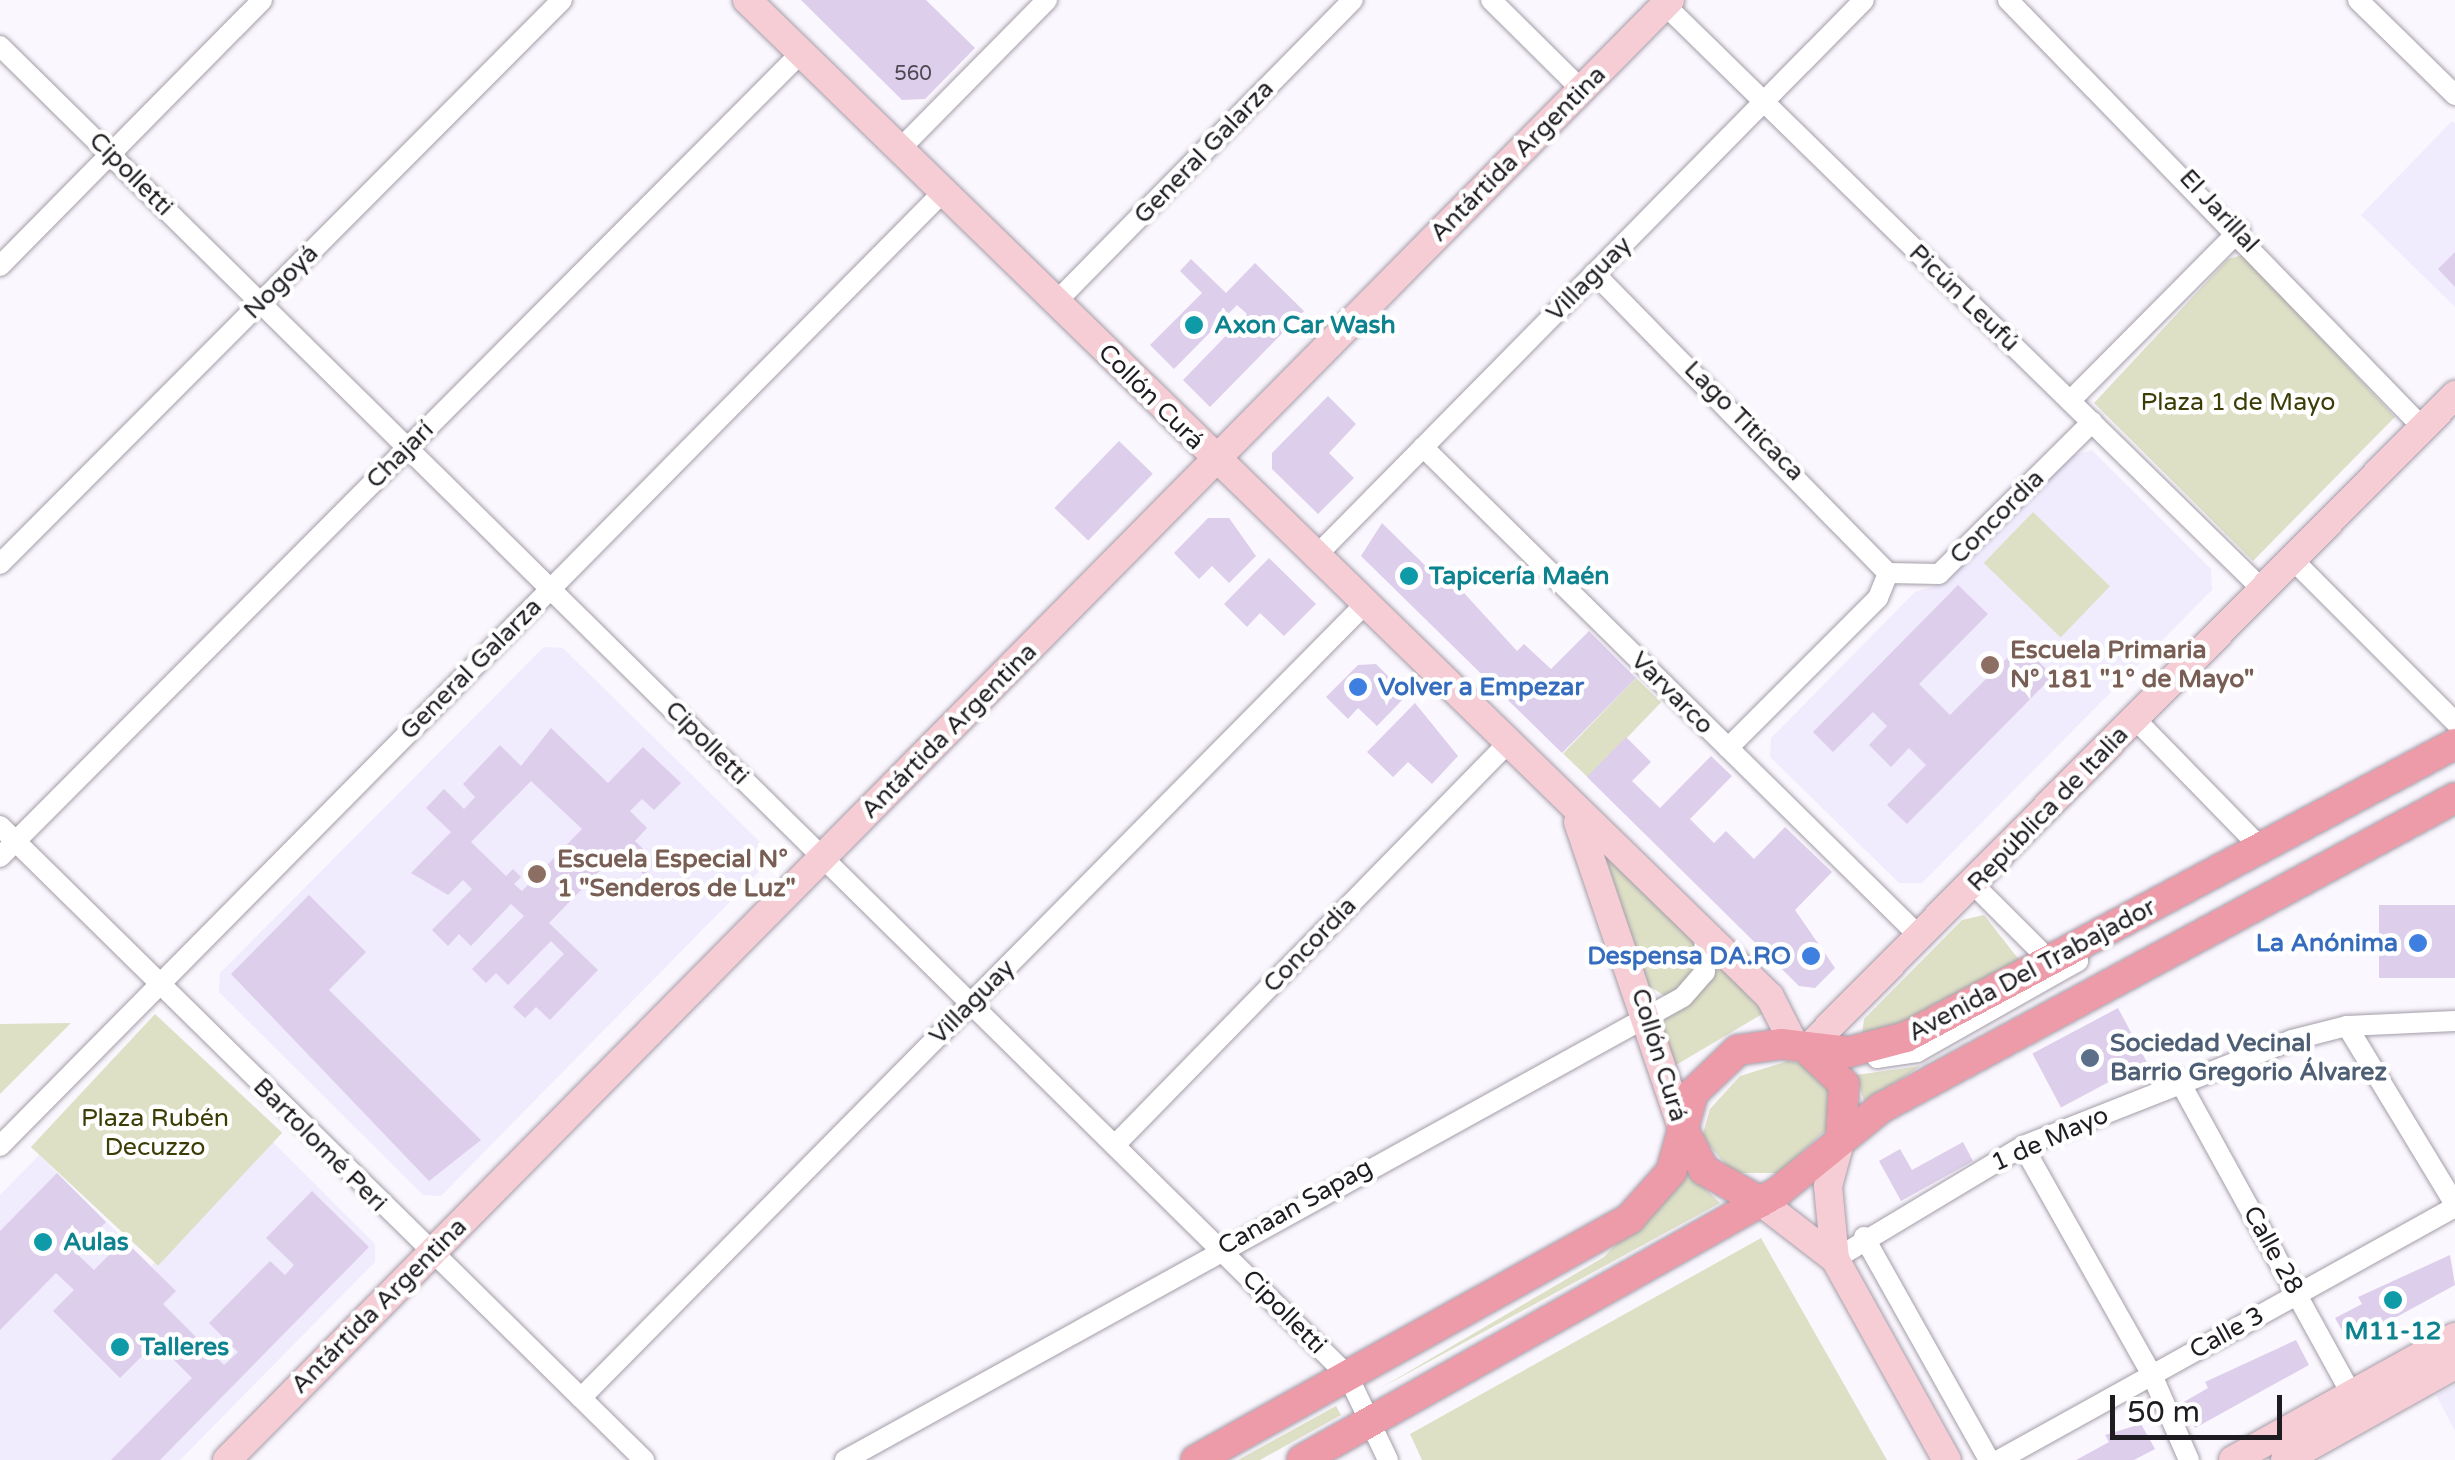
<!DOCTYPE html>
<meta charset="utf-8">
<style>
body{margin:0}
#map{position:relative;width:2455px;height:1460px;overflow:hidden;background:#fbf7fe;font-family:"Varela Round",sans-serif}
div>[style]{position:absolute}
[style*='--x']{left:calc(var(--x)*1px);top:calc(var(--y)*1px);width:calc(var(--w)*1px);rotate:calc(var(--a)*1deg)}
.education>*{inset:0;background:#f0ecfd}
.green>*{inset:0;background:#dee0c6;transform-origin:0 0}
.building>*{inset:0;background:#ddceeb;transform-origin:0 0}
.roads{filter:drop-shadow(0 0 2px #a39da8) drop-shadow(0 0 2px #a39da8)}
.street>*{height:20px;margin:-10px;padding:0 10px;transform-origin:10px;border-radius:10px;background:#fff}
.secondary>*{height:28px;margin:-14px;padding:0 14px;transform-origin:14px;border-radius:14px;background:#f6cdd4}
.primary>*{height:30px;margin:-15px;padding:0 15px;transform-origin:15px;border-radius:15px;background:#ed9ba9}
.dots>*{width:28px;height:28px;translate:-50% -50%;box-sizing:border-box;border:5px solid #fff;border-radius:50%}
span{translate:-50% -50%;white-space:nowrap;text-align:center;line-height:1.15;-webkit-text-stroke:9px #fff;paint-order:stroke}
.number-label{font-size:20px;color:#4e4854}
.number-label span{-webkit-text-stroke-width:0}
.street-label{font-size:25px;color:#1f1c21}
.culture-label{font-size:25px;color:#0d838f;font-weight:700}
.left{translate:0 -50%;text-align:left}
.park-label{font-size:25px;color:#3c3d06}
.education-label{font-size:25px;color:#785e54;font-weight:700}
.shop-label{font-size:25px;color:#366cbe;font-weight:700}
.right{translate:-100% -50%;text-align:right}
.service-label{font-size:25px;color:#4e5e75;font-weight:700}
.scale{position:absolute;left:2110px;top:1395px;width:172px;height:45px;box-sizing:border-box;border:5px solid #1f1c21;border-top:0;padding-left:12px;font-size:30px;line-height:35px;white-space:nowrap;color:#1f1c21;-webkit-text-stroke:8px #fff;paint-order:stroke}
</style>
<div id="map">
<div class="education">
<i style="clip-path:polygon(2452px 121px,2455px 124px,2455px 307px,2361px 215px)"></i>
<i style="clip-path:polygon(2092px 450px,2211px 569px,2212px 590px,1922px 883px,1899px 883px,1770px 757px,1771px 738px,1915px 592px,1941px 584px,2067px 457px)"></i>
<i style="clip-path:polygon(544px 647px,563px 648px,763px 845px,765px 866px,441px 1196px,423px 1195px,219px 992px,220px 973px)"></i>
<i style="clip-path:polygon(273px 1142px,375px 1244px,375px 1262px,180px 1460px,0 1460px,0 1195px,39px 1155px,151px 1266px)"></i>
<i style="clip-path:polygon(2455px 1385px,2455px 1431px,2436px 1395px)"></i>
</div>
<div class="green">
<i style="clip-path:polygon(2243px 255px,2395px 417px,2253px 561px,2094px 403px,2228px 259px)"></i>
<i style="left:2033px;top:512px;width:107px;height:71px;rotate:44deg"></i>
<i style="left:1636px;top:678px;width:35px;height:105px;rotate:44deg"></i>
<i style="clip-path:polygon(1603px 850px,1695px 940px,1699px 968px,1668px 998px,1649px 986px)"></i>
<i style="clip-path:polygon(1984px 915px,2020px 961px,1888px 1038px,1862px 1034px,1864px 1019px,1962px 920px)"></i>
<i style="clip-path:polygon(1718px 963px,1764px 1013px,1676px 1065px,1660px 1021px)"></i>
<i style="left:155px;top:1014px;width:174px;height:182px;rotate:43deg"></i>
<i style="clip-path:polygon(71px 1023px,0 1094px,0 1024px)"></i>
<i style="clip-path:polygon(1788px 1061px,1810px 1066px,1831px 1089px,1829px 1127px,1779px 1173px,1733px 1173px,1702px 1137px,1710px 1109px,1740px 1076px)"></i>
<i style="clip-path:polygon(1920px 1066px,1904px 1077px,1864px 1101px,1856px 1075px)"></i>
<i style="clip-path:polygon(1686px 1170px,1720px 1203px,1379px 1389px,1604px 1257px)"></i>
<i style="clip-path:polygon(1761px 1238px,1887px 1460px,1422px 1460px,1410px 1434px)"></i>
<i style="clip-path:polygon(1336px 1406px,1341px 1415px,1260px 1460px,1238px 1460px)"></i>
</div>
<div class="building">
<i style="clip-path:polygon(801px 0,926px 0,975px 48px,925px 99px,902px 100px)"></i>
<i style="clip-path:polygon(2455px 252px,2455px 287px,2438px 269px)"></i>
<i style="clip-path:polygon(1191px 259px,1226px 293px,1255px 263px,1304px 311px,1210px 407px,1183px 380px,1247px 314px,1237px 305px,1174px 369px,1150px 345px,1202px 293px,1180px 271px)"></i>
<i style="clip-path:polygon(1328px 396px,1356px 424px,1329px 453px,1354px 478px,1318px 514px,1272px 469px,1272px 453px)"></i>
<i style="left:1119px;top:441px;width:47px;height:93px;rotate:44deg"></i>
<i style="clip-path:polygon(1208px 518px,1229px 518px,1256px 556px,1229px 583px,1212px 566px,1199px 579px,1174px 553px)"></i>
<i style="clip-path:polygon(1382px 523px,1438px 578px,1444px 571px,1517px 651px,1524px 644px,1551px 669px,1589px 631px,1636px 678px,1562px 753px,1361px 556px)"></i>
<i style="clip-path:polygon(1269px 558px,1316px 604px,1284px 636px,1260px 613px,1247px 627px,1224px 604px)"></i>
<i style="clip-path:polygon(1958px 585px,1988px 614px,1919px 684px,1950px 715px,2021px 644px,2053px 676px,1907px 824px,1887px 805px,1926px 765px,1909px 748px,1891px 767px,1869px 745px,1887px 726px,1873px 712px,1833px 752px,1813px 732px)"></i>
<i style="clip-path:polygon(1376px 664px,1407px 695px,1377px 726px,1358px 708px,1348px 719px,1326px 697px,1358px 665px)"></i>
<i style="clip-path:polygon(1415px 703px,1458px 756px,1432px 784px,1408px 762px,1393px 777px,1367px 752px)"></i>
<i style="clip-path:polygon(evenodd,551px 728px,608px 783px,643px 747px,681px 783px,654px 810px,642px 799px,630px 811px,647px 828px,635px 841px,657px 862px,644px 875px,619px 851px,549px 923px,598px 970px,550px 1020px,536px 1007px,525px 1018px,513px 1007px,564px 954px,551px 941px,508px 985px,496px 973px,486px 983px,472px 969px,524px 916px,511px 904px,471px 946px,459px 934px,448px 946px,432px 930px,472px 889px,463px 880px,448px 895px,411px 873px,451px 832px,426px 808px,444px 789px,464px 809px,475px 797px,463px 784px,500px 745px,521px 766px,551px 728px,531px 781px,582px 829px,522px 891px,514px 884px,521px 877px,513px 869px,506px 876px,471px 842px,531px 781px)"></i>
<i style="clip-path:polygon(1626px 737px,1651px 762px,1632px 781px,1660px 808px,1711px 756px,1732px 776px,1690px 819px,1714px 843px,1726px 831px,1754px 859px,1785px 827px,1832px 872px,1795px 910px,1835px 968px,1815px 988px,1799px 986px,1587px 777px)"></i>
<i style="clip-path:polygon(309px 895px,366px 952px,329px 990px,481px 1140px,429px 1181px,231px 974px)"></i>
<i style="left:2455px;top:905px;width:73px;height:76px;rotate:90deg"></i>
<i style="left:2118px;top:1008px;width:61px;height:97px;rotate:62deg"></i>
<i style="clip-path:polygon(1963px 1142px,1973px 1161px,1901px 1201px,1879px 1161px,1900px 1149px,1912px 1170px)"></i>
<i style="clip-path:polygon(57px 1173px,106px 1222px,76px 1253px,94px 1270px,124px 1240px,176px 1291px,163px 1304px,224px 1365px,238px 1352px,209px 1323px,270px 1261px,285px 1275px,294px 1265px,266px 1238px,312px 1191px,369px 1247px,160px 1460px,111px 1460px,192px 1378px,156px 1342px,120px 1378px,53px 1311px,74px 1290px,56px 1273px,0 1330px,0 1231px)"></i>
<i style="clip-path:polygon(2450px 1255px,2455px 1285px,2349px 1343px,2335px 1318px,2362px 1304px,2358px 1297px)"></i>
<i style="clip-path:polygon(2296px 1340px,2309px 1365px,2195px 1428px,2182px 1403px,2208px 1388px,2205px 1382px)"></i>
<i style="clip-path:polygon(2141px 1424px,2155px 1449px,2134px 1460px,2076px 1460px,2109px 1442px,2105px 1435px)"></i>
</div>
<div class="roads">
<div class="street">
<i style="--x:1491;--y:0;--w:128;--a:44.7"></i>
<i style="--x:2008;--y:0;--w:596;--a:45.88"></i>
<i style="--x:2358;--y:0;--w:136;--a:44.4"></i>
<i style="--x:1665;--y:5;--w:837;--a:44.37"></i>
<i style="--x:0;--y:46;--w:1894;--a:44.61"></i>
<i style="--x:1348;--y:1376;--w:93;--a:64.5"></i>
<i style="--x:899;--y:150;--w:211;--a:-45.4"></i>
<i style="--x:0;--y:266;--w:373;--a:-45.4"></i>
<i style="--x:1594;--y:273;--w:420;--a:45.6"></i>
<i style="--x:1055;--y:303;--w:425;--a:-45.5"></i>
<i style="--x:2070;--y:401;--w:241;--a:-45.2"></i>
<i style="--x:1423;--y:447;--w:699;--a:44.59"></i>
<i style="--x:1314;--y:558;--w:783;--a:-45.41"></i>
<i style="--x:2293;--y:560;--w:229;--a:45"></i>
<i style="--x:0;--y:564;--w:796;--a:-45.1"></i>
<i style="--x:1888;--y:573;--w:51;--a:1.1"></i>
<i style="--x:1939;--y:574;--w:216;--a:-44.8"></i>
<i style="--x:2136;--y:720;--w:179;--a:45.7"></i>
<i style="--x:1728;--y:748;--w:212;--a:-45"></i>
<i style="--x:1878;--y:598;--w:27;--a:-68"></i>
<i style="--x:0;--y:826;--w:904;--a:44.55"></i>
<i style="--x:0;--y:857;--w:1135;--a:-45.11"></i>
<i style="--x:1974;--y:885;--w:107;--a:45"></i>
<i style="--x:2078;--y:961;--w:185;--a:150.5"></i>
<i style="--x:1917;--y:1052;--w:40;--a:171.5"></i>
<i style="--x:1877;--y:1058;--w:33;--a:-18"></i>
<i style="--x:1908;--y:1048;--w:191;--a:-27.1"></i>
<i style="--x:2347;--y:1026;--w:208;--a:58.8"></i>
<i style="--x:2181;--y:1084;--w:367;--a:61.2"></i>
<i style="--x:1115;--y:1145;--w:558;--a:-45.65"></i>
<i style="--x:0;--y:1146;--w:1341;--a:-45.33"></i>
<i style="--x:2023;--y:1146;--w:263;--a:60.6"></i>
<i style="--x:2152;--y:1375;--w:93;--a:66.5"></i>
<i style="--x:1864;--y:1237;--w:256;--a:60.7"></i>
<i style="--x:1835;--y:1259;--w:219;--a:-31"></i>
<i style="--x:2023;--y:1146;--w:289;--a:-21.5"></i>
<i style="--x:2292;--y:1040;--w:57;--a:-14.3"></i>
<i style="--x:2347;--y:1026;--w:108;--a:-2.7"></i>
<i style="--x:581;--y:1398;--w:1113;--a:-45.36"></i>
<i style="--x:845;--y:1460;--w:957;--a:-28.92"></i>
<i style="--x:1683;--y:997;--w:33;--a:-49"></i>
<i style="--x:1705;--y:972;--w:39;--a:-91"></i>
<i style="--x:1999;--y:1460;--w:521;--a:-29.02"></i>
</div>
<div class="secondary">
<i style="--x:747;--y:0;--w:1428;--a:44.26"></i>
<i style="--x:1770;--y:997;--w:55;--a:63"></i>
<i style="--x:1578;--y:822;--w:322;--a:71.2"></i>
<i style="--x:1807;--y:1049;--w:921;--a:-45.26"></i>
<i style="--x:1761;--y:1202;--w:93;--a:37.6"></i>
<i style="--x:1835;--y:1259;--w:230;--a:60.9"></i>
<i style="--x:1835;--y:1259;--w:73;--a:-95.5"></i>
<i style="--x:1828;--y:1186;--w:50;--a:-74.8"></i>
<i style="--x:227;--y:1460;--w:2053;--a:-45.34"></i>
<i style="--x:2233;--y:1460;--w:254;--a:-29"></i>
<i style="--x:2285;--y:1460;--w:195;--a:-29.2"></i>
</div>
<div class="primary">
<i style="--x:1807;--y:1049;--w:51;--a:43.4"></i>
<i style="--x:1844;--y:1084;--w:54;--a:93.2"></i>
<i style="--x:1682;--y:1127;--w:48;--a:62.9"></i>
<i style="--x:1704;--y:1170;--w:65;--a:29.3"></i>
<i style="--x:1196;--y:1460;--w:497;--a:-29.1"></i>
<i style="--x:1630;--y:1218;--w:62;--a:-48.3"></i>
<i style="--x:1671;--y:1172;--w:82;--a:-74.4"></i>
<i style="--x:1693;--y:1093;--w:62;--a:-43.7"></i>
<i style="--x:1738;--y:1050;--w:43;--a:-7.9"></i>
<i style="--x:1781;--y:1044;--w:68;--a:6.7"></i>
<i style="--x:1849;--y:1052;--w:59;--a:-14.7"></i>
<i style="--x:1906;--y:1037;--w:622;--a:-28.09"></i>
<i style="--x:1302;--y:1460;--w:546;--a:-29.38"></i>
<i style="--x:1778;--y:1192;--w:133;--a:-39.2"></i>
<i style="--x:1881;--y:1108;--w:652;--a:-28.37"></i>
</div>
</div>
<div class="dots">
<i style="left:1194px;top:325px;background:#0f9aa8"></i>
<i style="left:1409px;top:576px;background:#0f9aa8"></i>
<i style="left:1990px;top:665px;background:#8d6e63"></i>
<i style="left:1358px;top:687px;background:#3f7fe0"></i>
<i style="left:537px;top:874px;background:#8d6e63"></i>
<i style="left:2418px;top:943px;background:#3f7fe0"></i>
<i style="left:1811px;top:956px;background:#3f7fe0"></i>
<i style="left:2090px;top:1058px;background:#5c6f8a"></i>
<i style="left:43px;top:1242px;background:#0f9aa8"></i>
<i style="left:2393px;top:1300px;background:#0f9aa8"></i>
<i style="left:120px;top:1347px;background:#0f9aa8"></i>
</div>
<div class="number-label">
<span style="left:913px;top:74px">560</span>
</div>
<div class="street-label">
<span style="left:1204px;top:152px;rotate:-46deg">General Galarza</span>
<span style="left:1518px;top:154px;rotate:-45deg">Antártida Argentina</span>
<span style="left:131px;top:174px;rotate:45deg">Cipolletti</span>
<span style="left:2219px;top:211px;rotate:47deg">El Jarillal</span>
<span style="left:1589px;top:279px;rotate:-45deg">Villaguay</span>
<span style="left:281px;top:282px;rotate:-45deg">Nogoyá</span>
<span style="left:1964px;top:298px;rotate:44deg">Picún Leufú</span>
<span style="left:1151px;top:397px;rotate:45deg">Collón Curá</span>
<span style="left:1744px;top:421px;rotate:45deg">Lago Titicaca</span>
<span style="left:400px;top:455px;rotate:-45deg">Chajarí</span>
<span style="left:1997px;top:517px;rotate:-45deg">Concordia</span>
<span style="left:471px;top:669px;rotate:-45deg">General Galarza</span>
<span style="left:1672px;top:693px;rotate:45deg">Varvarco</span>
<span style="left:949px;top:731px;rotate:-45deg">Antártida Argentina</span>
<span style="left:707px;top:743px;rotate:45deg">Cipolletti</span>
<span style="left:2048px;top:809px;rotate:-46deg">República de Italia</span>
<span style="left:1310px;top:945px;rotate:-46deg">Concordia</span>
<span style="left:2032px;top:970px;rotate:-28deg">Avenida Del Trabajador</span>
<span style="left:972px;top:1002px;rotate:-45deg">Villaguay</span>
<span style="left:1659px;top:1055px;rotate:73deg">Collón Curá</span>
<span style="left:2050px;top:1139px;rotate:-24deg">1 de Mayo</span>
<span style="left:320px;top:1145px;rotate:45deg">Bartolomé Peri</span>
<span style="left:1295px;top:1207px;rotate:-29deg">Canaan Sapag</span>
<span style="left:2273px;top:1250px;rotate:61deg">Calle 28</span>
<span style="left:379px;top:1306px;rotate:-45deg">Antártida Argentina</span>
<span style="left:1284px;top:1312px;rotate:45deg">Cipolletti</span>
<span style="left:2227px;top:1333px;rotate:-29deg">Calle 3</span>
</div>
<div class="culture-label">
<span class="left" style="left:1214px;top:325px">Axon Car Wash</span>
<span class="left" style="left:1429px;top:576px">Tapicería Maén</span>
<span class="left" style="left:63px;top:1242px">Aulas</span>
<span style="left:2393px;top:1331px">M11-12</span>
<span class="left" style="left:140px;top:1347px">Talleres</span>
</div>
<div class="park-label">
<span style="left:2238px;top:402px">Plaza 1 de Mayo</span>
<span style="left:155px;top:1133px">Plaza Rubén<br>Decuzzo</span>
</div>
<div class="education-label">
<span class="left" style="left:2010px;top:665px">Escuela Primaria<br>N° 181 "1° de Mayo"</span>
<span class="left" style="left:557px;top:874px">Escuela Especial N°<br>1 "Senderos de Luz"</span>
</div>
<div class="shop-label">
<span class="left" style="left:1378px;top:687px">Volver a Empezar</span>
<span class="right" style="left:2398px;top:943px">La Anónima</span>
<span class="right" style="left:1791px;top:956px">Despensa DA.RO</span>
</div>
<div class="service-label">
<span class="left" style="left:2110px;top:1058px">Sociedad Vecinal<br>Barrio Gregorio Álvarez</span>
</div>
<div class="scale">50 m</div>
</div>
